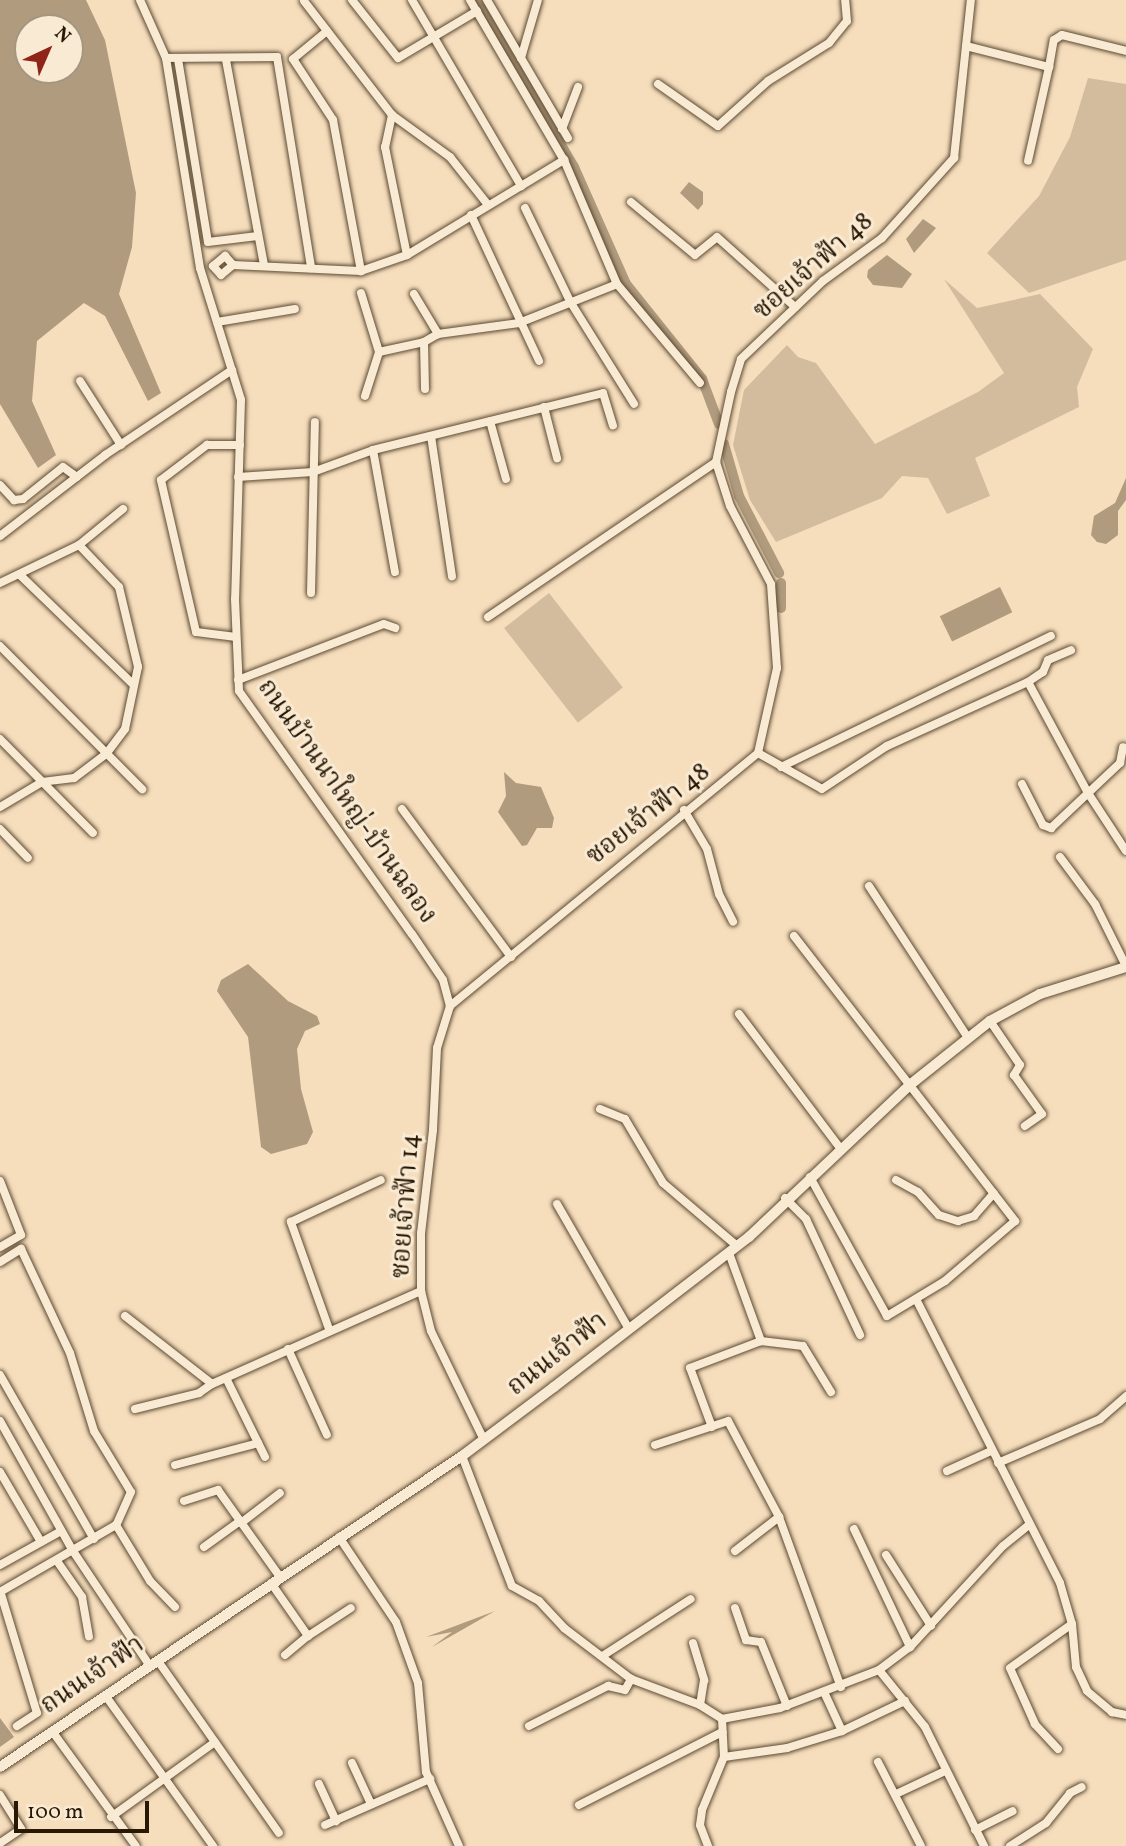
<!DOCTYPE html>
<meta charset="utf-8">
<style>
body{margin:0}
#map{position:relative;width:1126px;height:1846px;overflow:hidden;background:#f6debd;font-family:Vollkorn,"Noto Serif Thai",serif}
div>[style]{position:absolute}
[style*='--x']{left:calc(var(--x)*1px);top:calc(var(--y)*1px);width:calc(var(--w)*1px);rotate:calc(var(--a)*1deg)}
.green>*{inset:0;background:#d3bc9e;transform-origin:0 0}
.water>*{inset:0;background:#b09b7e;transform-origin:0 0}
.canal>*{height:10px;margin:-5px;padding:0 5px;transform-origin:5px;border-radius:5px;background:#b09b7e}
.roads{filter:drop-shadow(0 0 2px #5c4a32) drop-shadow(0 0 2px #5c4a32)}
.minor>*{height:8px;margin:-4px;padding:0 4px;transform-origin:4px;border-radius:4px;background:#f9ead4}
.secondary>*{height:10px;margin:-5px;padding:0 5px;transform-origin:5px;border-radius:5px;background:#f9ead4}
span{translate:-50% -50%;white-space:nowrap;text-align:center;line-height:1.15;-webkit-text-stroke:6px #f9ead4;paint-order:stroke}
.street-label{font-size:26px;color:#281804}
.north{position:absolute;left:14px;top:14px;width:70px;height:70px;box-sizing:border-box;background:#f9ead4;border:2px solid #a59681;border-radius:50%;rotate:44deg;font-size:19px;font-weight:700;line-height:28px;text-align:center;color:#281804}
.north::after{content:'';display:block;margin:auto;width:24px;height:32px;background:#8f2418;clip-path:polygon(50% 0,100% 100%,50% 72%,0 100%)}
.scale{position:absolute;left:14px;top:1801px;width:135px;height:32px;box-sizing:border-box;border:4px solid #281804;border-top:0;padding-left:9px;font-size:21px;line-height:24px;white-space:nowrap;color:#281804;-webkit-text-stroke:5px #f9ead4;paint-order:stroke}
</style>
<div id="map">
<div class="green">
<i style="clip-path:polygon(1088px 78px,1126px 84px,1126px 260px,1029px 293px,987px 253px,1039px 196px,1070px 137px)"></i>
<i style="clip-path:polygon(944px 279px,977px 308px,1040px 294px,1093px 349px,1077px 387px,1079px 407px,975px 458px,990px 496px,947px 514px,928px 478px,902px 476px,882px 498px,776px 542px,750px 500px,733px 445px,744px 390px,787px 345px,798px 357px,816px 363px,875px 444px,978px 392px,1004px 373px)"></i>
<i style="left:549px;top:593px;width:120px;height:57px;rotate:52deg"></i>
</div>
<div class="water">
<i style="clip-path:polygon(evenodd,0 0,86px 0,105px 40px,136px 193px,132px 247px,119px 294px,161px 393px,148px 401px,105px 316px,84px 303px,37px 341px,32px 401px,56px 455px,38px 468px,0 404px,0 0,28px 28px,70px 28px,70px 70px,28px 70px,28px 28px)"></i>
<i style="clip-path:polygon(689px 182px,703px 192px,703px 204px,698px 210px,680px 193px)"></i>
<i style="clip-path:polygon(923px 219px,936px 228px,914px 253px,906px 239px)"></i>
<i style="clip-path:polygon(887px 255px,912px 274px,902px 288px,873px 285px,867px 277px,868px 270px)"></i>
<i style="clip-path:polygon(1126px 478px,1126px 500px,1118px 511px,1118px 535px,1106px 544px,1097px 542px,1091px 535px,1094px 516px,1115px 503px)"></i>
<i style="left:1000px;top:587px;width:28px;height:67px;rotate:64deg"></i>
<i style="clip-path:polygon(504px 772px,516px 783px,541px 787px,554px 818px,552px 828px,537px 828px,527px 845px,522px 846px,498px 812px,506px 796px)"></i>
<i style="clip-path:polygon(248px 964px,288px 1001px,317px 1016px,320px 1024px,305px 1031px,297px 1049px,301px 1089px,313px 1132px,307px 1144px,271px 1154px,261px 1147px,248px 1037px,217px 991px,221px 980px)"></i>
<i style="clip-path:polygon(495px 1611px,432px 1647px,452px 1632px,426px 1637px)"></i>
<i style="clip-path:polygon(0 1718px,14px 1737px,0 1747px)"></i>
</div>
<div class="canal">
<i style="--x:476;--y:0;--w:194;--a:59.6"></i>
<i style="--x:574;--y:167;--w:128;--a:66"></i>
<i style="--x:626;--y:284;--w:122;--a:51.3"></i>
<i style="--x:702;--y:379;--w:48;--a:69.3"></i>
<i style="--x:724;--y:444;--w:54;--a:73.9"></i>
<i style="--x:739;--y:496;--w:87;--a:62.5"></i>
<i style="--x:781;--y:608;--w:25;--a:-90"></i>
</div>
<div class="roads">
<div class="minor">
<i style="--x:140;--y:0;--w:64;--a:65.9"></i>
<i style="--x:166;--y:58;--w:213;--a:80.8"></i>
<i style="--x:200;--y:268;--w:138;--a:72.7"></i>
<i style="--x:241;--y:400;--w:199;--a:91.7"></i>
<i style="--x:235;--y:599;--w:92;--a:87.5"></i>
<i style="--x:239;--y:691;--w:298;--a:54.6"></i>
<i style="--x:412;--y:934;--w:55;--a:56"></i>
<i style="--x:443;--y:980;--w:27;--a:75"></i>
<i style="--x:352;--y:0;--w:74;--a:51.6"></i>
<i style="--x:398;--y:58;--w:92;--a:-30.7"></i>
<i style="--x:412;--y:0;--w:216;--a:59.6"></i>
<i style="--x:470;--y:0;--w:186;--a:59.6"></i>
<i style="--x:564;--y:160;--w:135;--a:66.9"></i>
<i style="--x:617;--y:284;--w:129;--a:50"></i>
<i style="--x:487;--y:0;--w:160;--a:59.6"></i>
<i style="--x:304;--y:1;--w:144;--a:52.3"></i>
<i style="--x:392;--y:115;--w:72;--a:35.9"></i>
<i style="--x:450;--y:157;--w:61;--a:51.6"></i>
<i style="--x:327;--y:31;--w:44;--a:140.5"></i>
<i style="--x:293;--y:59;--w:73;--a:56.7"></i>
<i style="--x:333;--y:120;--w:154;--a:79.5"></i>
<i style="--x:966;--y:46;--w:86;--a:14.2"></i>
<i style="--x:1049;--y:67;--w:96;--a:102.6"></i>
<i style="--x:166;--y:58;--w:111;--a:-0.5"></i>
<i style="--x:277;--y:57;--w:214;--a:80.8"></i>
<i style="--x:521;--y:58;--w:60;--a:-73.7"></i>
<i style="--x:178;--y:59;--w:185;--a:80.7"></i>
<i style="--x:208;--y:242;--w:50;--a:-6.8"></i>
<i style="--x:226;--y:60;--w:209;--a:79.5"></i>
<i style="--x:1049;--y:67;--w:27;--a:-80"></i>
<i style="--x:1054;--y:40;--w:9;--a:-32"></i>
<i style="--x:1062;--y:35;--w:66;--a:14"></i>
<i style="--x:658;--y:84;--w:73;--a:35"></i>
<i style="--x:718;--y:126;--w:67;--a:-42"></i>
<i style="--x:768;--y:81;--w:72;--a:-31.9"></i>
<i style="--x:829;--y:43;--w:28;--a:-51"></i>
<i style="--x:847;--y:21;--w:21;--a:-95"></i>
<i style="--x:392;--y:115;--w:33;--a:102"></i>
<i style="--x:385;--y:147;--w:110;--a:78.5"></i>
<i style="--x:562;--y:129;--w:45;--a:-69.1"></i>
<i style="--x:631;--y:202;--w:83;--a:39.6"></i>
<i style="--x:695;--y:255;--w:28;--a:-39"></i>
<i style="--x:717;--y:237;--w:105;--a:41.9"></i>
<i style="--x:525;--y:208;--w:106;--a:64.2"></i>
<i style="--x:571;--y:303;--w:119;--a:58"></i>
<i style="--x:471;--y:215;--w:161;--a:65"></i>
<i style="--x:233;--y:265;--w:128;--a:2.7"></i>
<i style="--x:361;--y:271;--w:49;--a:-19.2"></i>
<i style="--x:407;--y:255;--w:184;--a:-31.2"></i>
<i style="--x:213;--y:266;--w:16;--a:-40"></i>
<i style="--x:225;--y:256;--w:12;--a:48"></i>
<i style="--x:213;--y:266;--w:12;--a:48"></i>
<i style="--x:221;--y:275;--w:16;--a:-40"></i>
<i style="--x:361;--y:293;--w:62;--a:73"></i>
<i style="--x:414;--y:294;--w:47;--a:59"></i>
<i style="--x:217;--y:322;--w:79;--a:-9.5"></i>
<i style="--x:424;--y:342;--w:47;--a:88.8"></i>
<i style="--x:80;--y:381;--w:76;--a:57.4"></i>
<i style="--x:365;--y:396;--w:46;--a:-72.3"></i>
<i style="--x:379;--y:352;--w:46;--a:-12.5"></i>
<i style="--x:424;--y:342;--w:16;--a:-30"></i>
<i style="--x:438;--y:334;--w:82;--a:-7.7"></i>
<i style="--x:519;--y:323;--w:105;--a:-21.7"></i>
<i style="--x:544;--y:407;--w:53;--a:75.7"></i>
<i style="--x:490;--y:421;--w:60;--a:74.6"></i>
<i style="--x:431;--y:436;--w:142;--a:81.5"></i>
<i style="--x:373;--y:450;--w:124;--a:79.8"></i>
<i style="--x:238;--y:477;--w:75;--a:-3.8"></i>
<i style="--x:313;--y:472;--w:64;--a:-20.1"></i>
<i style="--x:373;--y:450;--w:237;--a:-13.9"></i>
<i style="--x:603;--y:393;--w:34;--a:73"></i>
<i style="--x:0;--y:485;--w:21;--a:47"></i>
<i style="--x:14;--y:500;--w:9;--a:-6"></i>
<i style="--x:23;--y:499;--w:51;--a:-38.7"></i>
<i style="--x:63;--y:467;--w:17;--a:36"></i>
<i style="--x:0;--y:536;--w:133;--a:-37.6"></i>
<i style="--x:105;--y:455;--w:153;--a:-33.8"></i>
<i style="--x:79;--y:545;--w:57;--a:-39.3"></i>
<i style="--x:20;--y:575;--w:158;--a:44"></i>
<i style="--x:0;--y:583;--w:88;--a:-25.7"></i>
<i style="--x:79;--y:545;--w:58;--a:46.4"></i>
<i style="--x:119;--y:587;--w:82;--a:76.6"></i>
<i style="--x:138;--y:667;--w:63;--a:101.8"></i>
<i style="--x:125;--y:729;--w:31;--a:127"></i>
<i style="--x:106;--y:754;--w:40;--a:143"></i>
<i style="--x:74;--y:778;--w:32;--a:173"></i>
<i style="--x:42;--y:782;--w:49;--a:149.2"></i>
<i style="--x:311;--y:593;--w:171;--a:-88.7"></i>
<i style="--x:488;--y:617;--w:276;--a:-34.2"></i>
<i style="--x:236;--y:637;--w:40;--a:-172.9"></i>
<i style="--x:196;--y:632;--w:156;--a:-103"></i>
<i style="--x:161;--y:480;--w:58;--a:-37.3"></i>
<i style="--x:207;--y:445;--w:33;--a:0"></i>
<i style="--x:0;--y:646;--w:202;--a:45.2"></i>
<i style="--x:238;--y:680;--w:156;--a:-21"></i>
<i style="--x:384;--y:624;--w:12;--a:20"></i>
<i style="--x:1028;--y:682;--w:18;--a:-34"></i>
<i style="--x:1043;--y:672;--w:13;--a:-67"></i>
<i style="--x:1048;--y:660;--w:25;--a:-23"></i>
<i style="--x:0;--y:739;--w:132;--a:45.3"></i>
<i style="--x:758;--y:753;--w:73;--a:29.4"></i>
<i style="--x:822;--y:789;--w:78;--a:-33.5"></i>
<i style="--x:887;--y:746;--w:155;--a:-24.4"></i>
<i style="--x:1028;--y:682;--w:126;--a:61.6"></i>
<i style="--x:1088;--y:793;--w:69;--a:56.8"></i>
<i style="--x:781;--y:767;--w:300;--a:-25.9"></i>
<i style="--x:1022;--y:784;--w:46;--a:62.9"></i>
<i style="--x:1043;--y:825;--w:9;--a:21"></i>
<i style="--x:1051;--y:828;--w:95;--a:-43.3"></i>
<i style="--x:1120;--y:763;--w:16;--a:-79"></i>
<i style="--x:402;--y:809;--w:184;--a:53.6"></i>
<i style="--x:684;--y:810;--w:45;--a:59.5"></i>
<i style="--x:707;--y:849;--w:47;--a:75.1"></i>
<i style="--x:719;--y:894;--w:31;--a:63"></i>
<i style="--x:0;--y:829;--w:40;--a:46"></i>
<i style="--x:1060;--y:857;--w:59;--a:53.3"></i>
<i style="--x:1095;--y:904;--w:69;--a:63.4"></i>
<i style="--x:869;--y:886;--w:181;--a:56.9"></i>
<i style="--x:794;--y:936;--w:361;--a:52.2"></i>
<i style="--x:1015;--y:1221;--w:92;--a:139.4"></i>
<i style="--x:945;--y:1281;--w:68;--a:148.9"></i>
<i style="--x:887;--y:1316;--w:159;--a:-119"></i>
<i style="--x:450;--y:1006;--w:399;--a:-39.4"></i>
<i style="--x:758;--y:753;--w:87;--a:-77.4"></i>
<i style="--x:777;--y:668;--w:84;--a:-94.1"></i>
<i style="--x:771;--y:584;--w:88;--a:-117.7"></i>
<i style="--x:730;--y:506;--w:46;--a:-107.7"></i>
<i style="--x:716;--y:462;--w:72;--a:-77.9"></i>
<i style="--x:731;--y:392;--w:34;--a:-73"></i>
<i style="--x:741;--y:359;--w:113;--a:-43.6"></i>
<i style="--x:823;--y:281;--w:73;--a:-36.1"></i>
<i style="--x:882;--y:238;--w:108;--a:-48"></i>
<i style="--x:954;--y:158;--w:159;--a:-83.9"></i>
<i style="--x:450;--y:1006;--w:44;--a:107.2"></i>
<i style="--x:437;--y:1048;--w:82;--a:92.8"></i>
<i style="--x:433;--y:1130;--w:104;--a:96.6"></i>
<i style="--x:421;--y:1233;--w:58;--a:90"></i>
<i style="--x:421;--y:1291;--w:41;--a:76"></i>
<i style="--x:431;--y:1331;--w:121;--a:64.1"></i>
<i style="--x:739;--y:1014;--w:168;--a:53"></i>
<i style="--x:990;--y:1021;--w:53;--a:55.7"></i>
<i style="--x:1020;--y:1065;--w:12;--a:121"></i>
<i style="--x:1014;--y:1075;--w:48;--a:54.3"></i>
<i style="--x:1042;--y:1114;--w:21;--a:145"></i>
<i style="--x:600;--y:1109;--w:27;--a:22"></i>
<i style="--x:625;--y:1119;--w:74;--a:59.3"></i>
<i style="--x:663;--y:1183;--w:97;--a:40.4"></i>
<i style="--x:896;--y:1180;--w:25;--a:29"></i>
<i style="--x:918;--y:1192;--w:31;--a:48"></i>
<i style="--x:939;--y:1215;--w:20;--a:18"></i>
<i style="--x:958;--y:1221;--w:17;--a:-17"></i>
<i style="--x:974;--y:1216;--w:30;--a:-49"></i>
<i style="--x:0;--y:1181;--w:58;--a:68.7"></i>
<i style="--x:21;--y:1235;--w:24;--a:150"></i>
<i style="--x:785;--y:1198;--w:30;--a:45"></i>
<i style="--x:806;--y:1219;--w:128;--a:65"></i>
<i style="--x:557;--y:1204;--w:144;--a:60.1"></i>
<i style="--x:729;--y:1253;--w:94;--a:70"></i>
<i style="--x:0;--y:1262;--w:25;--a:-32"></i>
<i style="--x:21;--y:1249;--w:115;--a:64.8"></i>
<i style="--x:70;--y:1353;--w:82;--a:72.9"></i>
<i style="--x:94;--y:1431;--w:71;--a:58.8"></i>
<i style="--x:131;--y:1492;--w:36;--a:114"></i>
<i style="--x:116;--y:1525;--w:134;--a:150"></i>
<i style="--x:916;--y:1299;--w:318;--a:63.1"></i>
<i style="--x:1060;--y:1583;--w:43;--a:73.7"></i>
<i style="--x:1072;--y:1624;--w:43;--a:84.7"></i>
<i style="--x:1076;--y:1667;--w:26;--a:65"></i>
<i style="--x:1087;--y:1691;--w:33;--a:40"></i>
<i style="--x:1112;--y:1712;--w:14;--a:12"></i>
<i style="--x:125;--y:1316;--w:110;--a:38"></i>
<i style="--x:212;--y:1384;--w:229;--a:-24"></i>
<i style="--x:329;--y:1329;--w:114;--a:-109.6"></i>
<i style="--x:291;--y:1222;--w:99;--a:-25"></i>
<i style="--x:288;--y:1349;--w:94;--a:65.6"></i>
<i style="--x:0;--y:1375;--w:189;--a:60.2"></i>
<i style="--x:226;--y:1378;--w:88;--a:63.7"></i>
<i style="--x:135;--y:1409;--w:66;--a:-14"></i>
<i style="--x:199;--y:1393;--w:16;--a:-35"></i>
<i style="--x:0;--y:1421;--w:149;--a:60.7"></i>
<i style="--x:73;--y:1551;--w:138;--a:56.2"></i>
<i style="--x:712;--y:1427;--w:63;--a:-110.4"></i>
<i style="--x:690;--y:1368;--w:76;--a:-20.8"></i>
<i style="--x:761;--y:1341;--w:42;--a:6.8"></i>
<i style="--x:803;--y:1346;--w:54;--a:58.7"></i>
<i style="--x:655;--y:1445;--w:77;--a:-18.2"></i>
<i style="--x:728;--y:1421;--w:109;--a:62"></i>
<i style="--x:779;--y:1517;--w:181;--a:70"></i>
<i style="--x:462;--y:1456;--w:139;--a:69"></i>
<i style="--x:512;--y:1586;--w:31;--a:29"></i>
<i style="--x:539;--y:1601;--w:37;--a:47"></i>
<i style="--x:564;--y:1628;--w:84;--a:37.3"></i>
<i style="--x:631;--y:1679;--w:74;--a:20.6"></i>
<i style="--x:700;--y:1705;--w:26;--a:32"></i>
<i style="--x:722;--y:1719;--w:59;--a:-10.7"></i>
<i style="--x:780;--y:1708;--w:106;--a:-21"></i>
<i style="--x:879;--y:1670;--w:39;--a:-37"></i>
<i style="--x:910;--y:1647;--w:137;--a:-47.4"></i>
<i style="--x:1003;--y:1546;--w:33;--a:-39"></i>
<i style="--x:998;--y:1463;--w:111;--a:-23.3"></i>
<i style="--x:1100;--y:1419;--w:35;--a:-41"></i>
<i style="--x:175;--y:1465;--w:86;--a:-14.8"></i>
<i style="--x:947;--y:1471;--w:48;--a:-24.4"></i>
<i style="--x:0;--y:1472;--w:81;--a:59.6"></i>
<i style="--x:184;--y:1501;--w:36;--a:-18"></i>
<i style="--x:218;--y:1490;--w:107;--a:54.5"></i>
<i style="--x:241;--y:1523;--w:49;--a:-37.6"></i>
<i style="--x:116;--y:1525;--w:66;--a:58.7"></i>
<i style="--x:150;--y:1581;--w:36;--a:46"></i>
<i style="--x:854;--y:1529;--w:131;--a:64.6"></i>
<i style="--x:339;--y:1537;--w:102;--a:56.2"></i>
<i style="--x:396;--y:1622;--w:65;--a:70.2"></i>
<i style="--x:418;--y:1683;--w:89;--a:84.9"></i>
<i style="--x:426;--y:1772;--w:81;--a:66"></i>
<i style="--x:204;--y:1547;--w:44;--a:-35.8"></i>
<i style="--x:735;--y:1551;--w:56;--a:-37.7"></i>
<i style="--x:886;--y:1555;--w:84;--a:57.6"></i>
<i style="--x:57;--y:1561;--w:44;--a:55.2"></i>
<i style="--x:82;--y:1597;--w:40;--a:80"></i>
<i style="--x:0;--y:1565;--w:70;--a:-29.1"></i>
<i style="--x:271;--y:1583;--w:65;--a:55.1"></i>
<i style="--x:308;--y:1636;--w:51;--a:-33.1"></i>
<i style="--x:1;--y:1594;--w:124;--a:73.2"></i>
<i style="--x:37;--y:1713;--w:24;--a:147"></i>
<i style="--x:735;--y:1608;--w:34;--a:71"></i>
<i style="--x:746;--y:1640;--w:15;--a:8"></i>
<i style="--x:761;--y:1642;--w:69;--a:67.9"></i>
<i style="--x:693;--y:1643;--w:39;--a:73"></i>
<i style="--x:704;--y:1680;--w:25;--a:99"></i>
<i style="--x:285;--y:1655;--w:30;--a:-40"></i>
<i style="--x:604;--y:1655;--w:103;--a:-32.8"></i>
<i style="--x:158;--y:1661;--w:210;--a:54.9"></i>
<i style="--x:879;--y:1670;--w:73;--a:51.1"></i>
<i style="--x:925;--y:1727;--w:133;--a:63.6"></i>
<i style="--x:824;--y:1692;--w:43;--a:65.2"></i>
<i style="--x:105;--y:1695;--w:186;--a:54.4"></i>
<i style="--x:529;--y:1726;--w:89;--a:-26.9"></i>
<i style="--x:608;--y:1686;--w:17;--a:13"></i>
<i style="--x:625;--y:1690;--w:13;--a:-61"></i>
<i style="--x:52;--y:1731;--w:142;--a:53.9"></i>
<i style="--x:1058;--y:1749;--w:34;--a:-133"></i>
<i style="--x:1035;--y:1724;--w:61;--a:-114.1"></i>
<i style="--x:1010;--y:1668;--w:76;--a:-35.4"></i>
<i style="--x:724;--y:1757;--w:64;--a:-8.1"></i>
<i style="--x:787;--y:1748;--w:58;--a:-17.2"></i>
<i style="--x:842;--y:1731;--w:70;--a:-25.5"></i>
<i style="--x:878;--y:1762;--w:94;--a:62.9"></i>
<i style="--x:352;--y:1763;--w:45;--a:65.1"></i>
<i style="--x:319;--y:1784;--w:41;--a:65.3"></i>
<i style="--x:896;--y:1794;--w:54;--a:-25.1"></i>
<i style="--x:0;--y:1795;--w:40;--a:58"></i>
<i style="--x:21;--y:1829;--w:25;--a:146"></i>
<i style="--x:579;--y:1805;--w:161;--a:-27"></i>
<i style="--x:111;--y:1817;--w:128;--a:-35.8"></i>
<i style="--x:325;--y:1825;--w:115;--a:-23.7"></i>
<i style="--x:975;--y:1830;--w:42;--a:-26.6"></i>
<i style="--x:708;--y:1846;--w:22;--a:-111"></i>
<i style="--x:700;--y:1825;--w:15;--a:-82"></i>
<i style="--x:702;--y:1810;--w:57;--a:-67.5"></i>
<i style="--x:724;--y:1757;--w:38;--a:-93"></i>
<i style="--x:1010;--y:1846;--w:43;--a:-32.6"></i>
<i style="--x:1046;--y:1823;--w:38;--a:-51"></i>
<i style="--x:1070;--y:1793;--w:13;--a:-27"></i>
</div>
<div class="secondary">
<i style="--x:0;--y:1767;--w:557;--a:-33.95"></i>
<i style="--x:462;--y:1456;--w:115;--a:-36.9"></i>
<i style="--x:554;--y:1387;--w:246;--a:-37.6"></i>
<i style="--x:749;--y:1237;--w:223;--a:-43.4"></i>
<i style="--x:911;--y:1084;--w:101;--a:-38.6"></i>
<i style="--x:990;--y:1021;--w:57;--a:-28.4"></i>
<i style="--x:1040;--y:994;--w:90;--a:-17.4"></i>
</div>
</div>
<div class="street-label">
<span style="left:814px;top:267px;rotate:-41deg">ซอยเจ้าฟ้า 48</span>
<span style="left:346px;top:802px;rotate:55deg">ถนนบ้านนาใหญ่-บ้านฉลอง</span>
<span style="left:649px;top:815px;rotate:-38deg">ซอยเจ้าฟ้า 48</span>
<span style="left:407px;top:1206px;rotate:-86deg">ซอยเจ้าฟ้า 14</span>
<span style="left:558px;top:1355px;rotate:-38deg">ถนนเจ้าฟ้า</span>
<span style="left:93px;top:1676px;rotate:-34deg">ถนนเจ้าฟ้า</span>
</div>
<div class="north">N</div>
<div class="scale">100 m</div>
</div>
